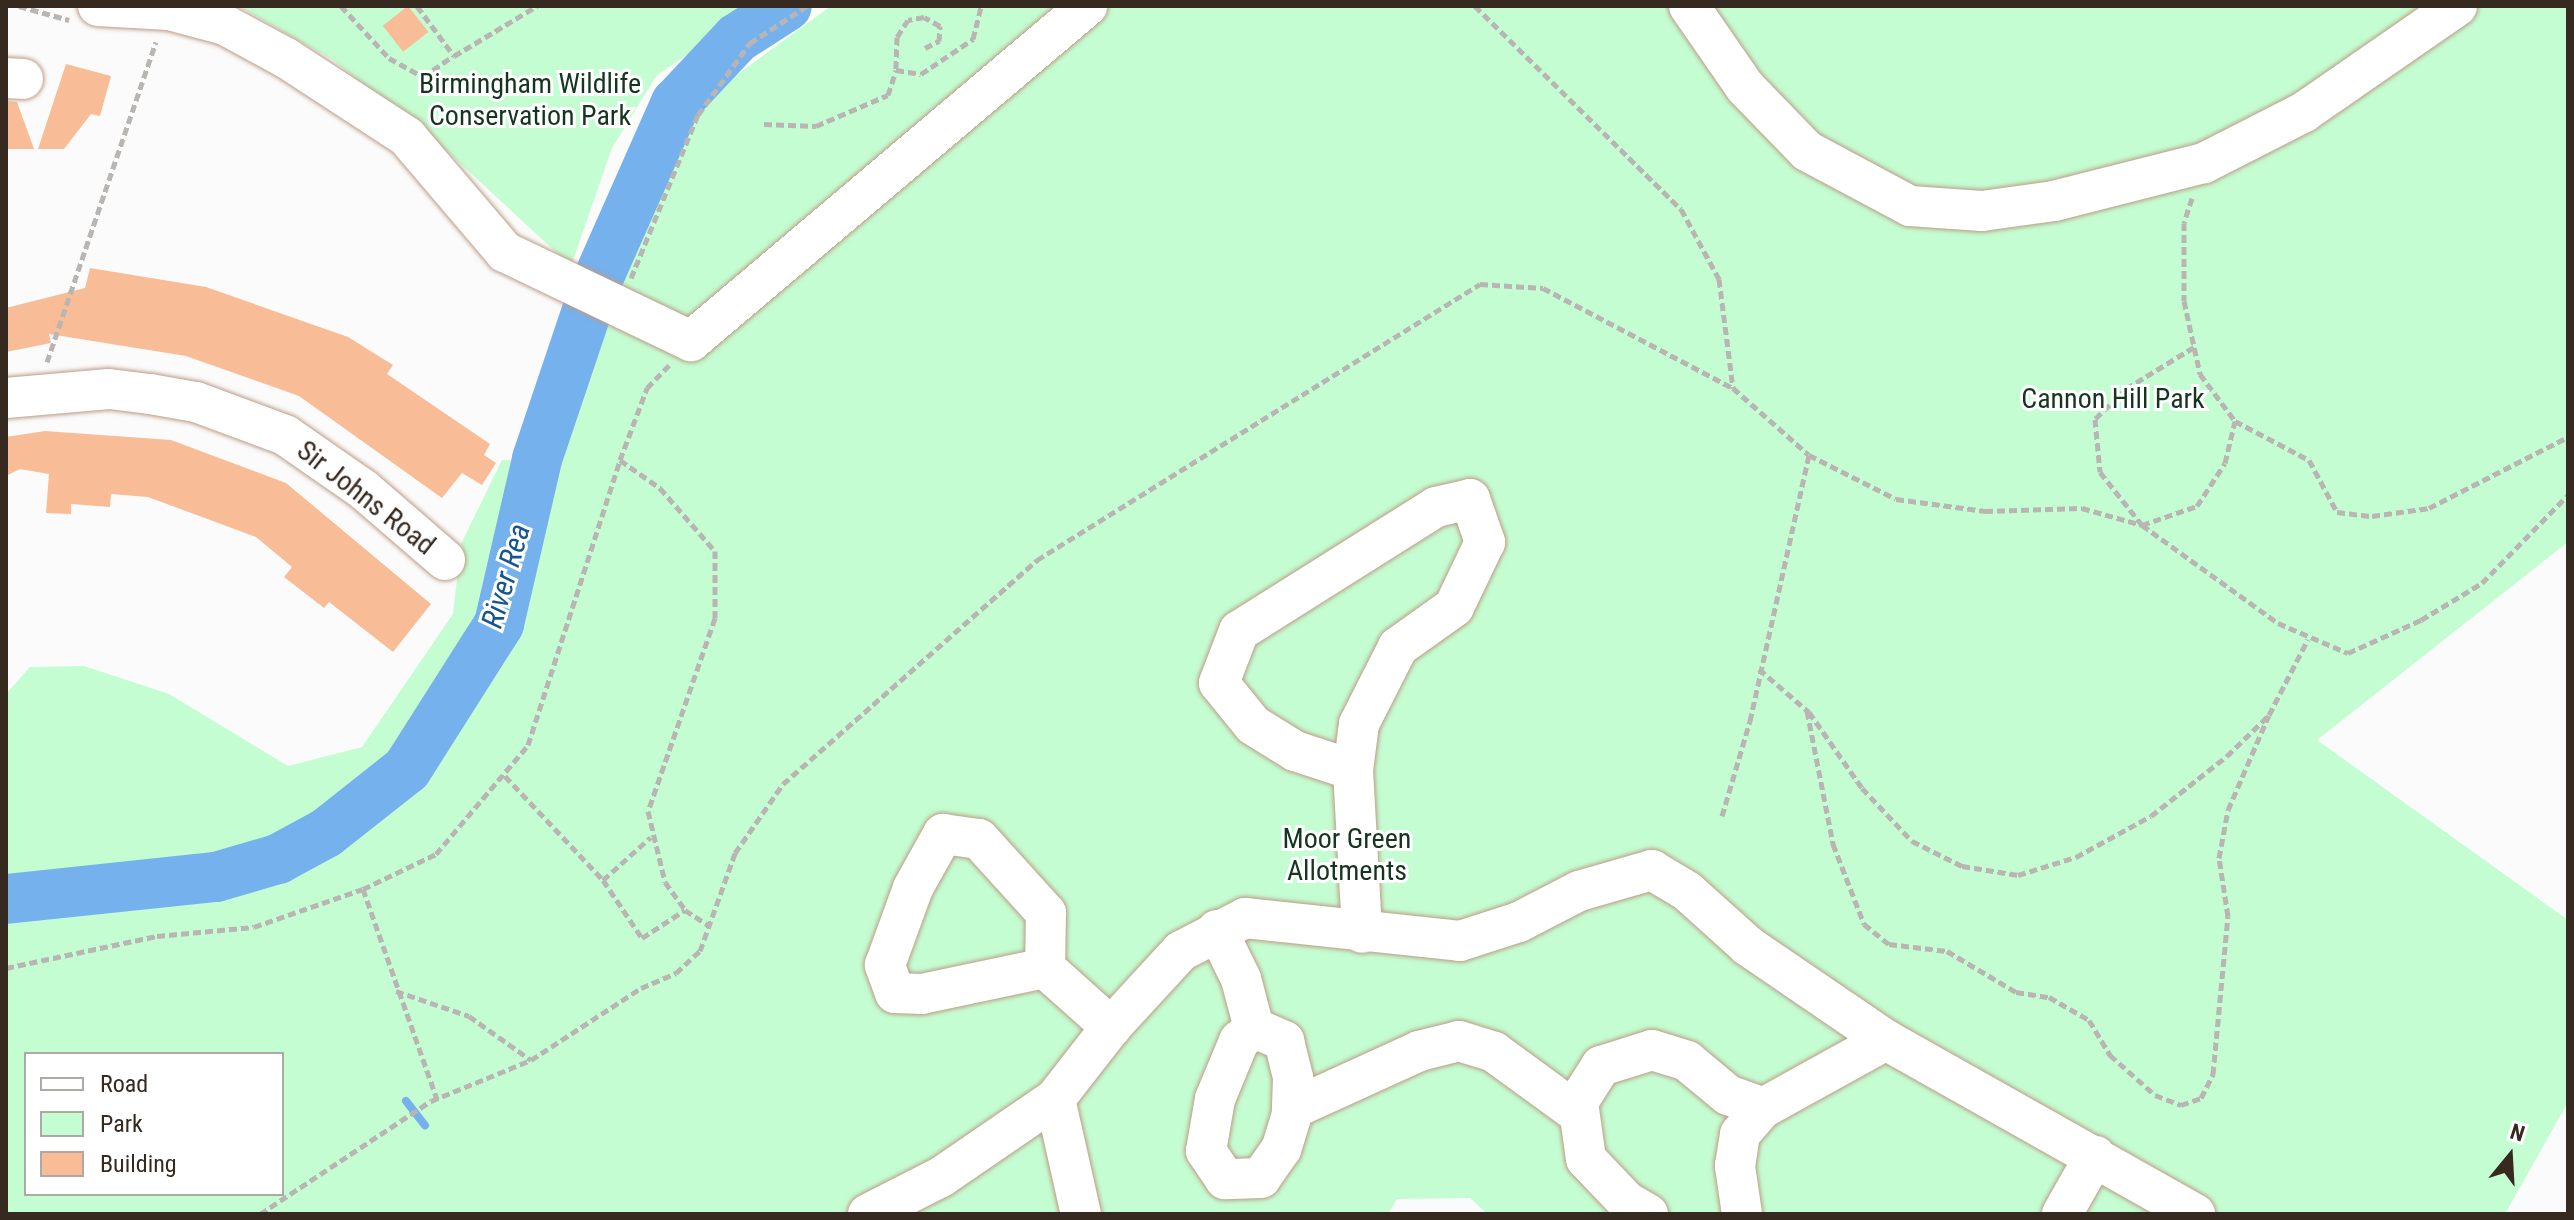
<!DOCTYPE html>
<style>
body{margin:0}
#map{position:relative;width:2574px;height:1220px;overflow:hidden;background:#fbfbfb;font-family:"Roboto Condensed",sans-serif}
div>[style]{position:absolute}
[style*='--x']{left:calc(var(--x)*1px);top:calc(var(--y)*1px);width:calc(var(--w)*1px);rotate:calc(var(--a)*1deg)}
.green>*{inset:0;background:#c4fdd1}
.stream>*{height:8px;margin:-4px;padding:0 4px;transform-origin:4px;border-radius:4px;background:#75b1ed}
.river>*{height:50px;margin:-25px;padding:0 25px;transform-origin:25px;border-radius:25px;background:#75b1ed}
.building>*{inset:0;background:#f8bd96;transform-origin:0 0}
.path>*{height:5px;margin-top:-2.5px;transform-origin:0;background:repeating-linear-gradient(90deg,#b9b5b2 0 8px,transparent 0 12px)}
.roads{filter:drop-shadow(0 0 2px #bd9c87) drop-shadow(0 0 2px #bd9c87)}
.minor>*{height:40px;margin:-20px;padding:0 20px;transform-origin:20px;border-radius:20px;background:#fff}
span{translate:-50% -50%;white-space:nowrap;text-align:center;line-height:1.15;-webkit-text-stroke:6px #fff;paint-order:stroke}
.park-label{font-size:28px;color:#15351f}
.street-label{font-size:28px;color:#362920}
.water-label{font-size:30px;color:#17568d;font-style:italic}
.frame{position:absolute;inset:0;border:8px solid #362920;pointer-events:none}
.legend{position:absolute;left:24px;top:1052px;width:260px;height:144px;box-sizing:border-box;background:#fff;border:2px solid #afa9a6;margin:0;padding:10px 14px;list-style:none;font-size:24px;color:#362920}
.legend li{display:flex;align-items:center;gap:16px;height:40px}
.legend b{width:40px;border:2px solid #afa9a6}
.north{position:absolute;left:2470px;top:1116px;width:80px;height:80px;-webkit-text-stroke:6px #fff;paint-order:stroke;rotate:18deg;font-size:22px;font-weight:700;line-height:32px;text-align:center;color:#362920}
.north::after{content:'';display:block;margin:auto;width:28px;height:36px;background:#362920;clip-path:polygon(50% 0,100% 100%,50% 72%,0 100%)}
</style>
<div id="map">
<div class="green">
<i style="clip-path:polygon(238px 6px,759px 6px,657px 75px,612px 148px,571px 266px,451px 155px,333px 60px)"></i>
<i style="clip-path:polygon(evenodd,831px 6px,2568px 6px,2568px 542px,2317px 740px,2568px 920px,2568px 1102px,2505px 1214px,1487px 1214px,1470px 1198px,1397px 1199px,1388px 1214px,6px 1214px,6px 694px,30px 667px,84px 666px,169px 694px,288px 766px,362px 747px,453px 614px,461px 544px,502px 460px,553px 460px,656px 159px,694px 106px,831px 6px,26px 1054px,282px 1054px,282px 1194px,26px 1194px,26px 1054px)"></i>
</div>
<div class="stream">
<i style="--x:406;--y:1101;--w:31;--a:52"></i>
</div>
<div class="river">
<i style="--x:6;--y:899;--w:211;--a:-6"></i>
<i style="--x:216;--y:877;--w:65;--a:-16.2"></i>
<i style="--x:278;--y:859;--w:55;--a:-28.4"></i>
<i style="--x:326;--y:833;--w:103;--a:-38.3"></i>
<i style="--x:407;--y:769;--w:172;--a:-57.6"></i>
<i style="--x:499;--y:624;--w:169;--a:-77"></i>
<i style="--x:537;--y:459;--w:188;--a:-71.4"></i>
<i style="--x:597;--y:281;--w:195;--a:-66.1"></i>
<i style="--x:676;--y:103;--w:89;--a:-46.8"></i>
<i style="--x:737;--y:38;--w:59;--a:-32.6"></i>
</div>
<div class="building">
<i style="left:408px;top:6px;width:33px;height:32px;rotate:52deg"></i>
<i style="clip-path:polygon(66px 64px,111px 76px,100px 116px,91px 114px,64px 149px,38px 149px)"></i>
<i style="clip-path:polygon(6px 101px,17px 102px,34px 149px,6px 149px)"></i>
<i style="clip-path:polygon(90px 268px,206px 287px,348px 337px,393px 365px,387px 374px,490px 444px,484px 455px,496px 463px,482px 485px,462px 473px,442px 498px,299px 396px,186px 356px,49px 334px,51px 343px,6px 352px,6px 308px,85px 288px)"></i>
<i style="clip-path:polygon(45px 431px,171px 440px,286px 483px,431px 604px,393px 652px,329px 602px,324px 608px,284px 577px,292px 567px,256px 537px,148px 497px,111px 494px,110px 507px,71px 504px,71px 514px,46px 513px,49px 474px,20px 469px,6px 476px,6px 437px)"></i>
</div>
<div class="path">
<i style="--x:19;--y:6;--w:52;--a:15.6"></i>
<i style="--x:341;--y:6;--w:71;--a:47.3"></i>
<i style="--x:389;--y:58;--w:39;--a:29"></i>
<i style="--x:423;--y:77;--w:37;--a:-35"></i>
<i style="--x:417;--y:6;--w:62;--a:53.5"></i>
<i style="--x:454;--y:56;--w:97;--a:-31.1"></i>
<i style="--x:1475;--y:6;--w:289;--a:44.6"></i>
<i style="--x:1681;--y:209;--w:80;--a:61.5"></i>
<i style="--x:1719;--y:279;--w:110;--a:82.7"></i>
<i style="--x:1733;--y:388;--w:101;--a:41.4"></i>
<i style="--x:1809;--y:455;--w:97;--a:26.8"></i>
<i style="--x:1896;--y:499;--w:90;--a:7.7"></i>
<i style="--x:1985;--y:511;--w:97;--a:-1.8"></i>
<i style="--x:2082;--y:508;--w:62;--a:15.8"></i>
<i style="--x:2142;--y:525;--w:168;--a:35.8"></i>
<i style="--x:2278;--y:623;--w:76;--a:23.2"></i>
<i style="--x:2348;--y:653;--w:80;--a:-24.3"></i>
<i style="--x:2421;--y:620;--w:71;--a:-31.2"></i>
<i style="--x:2482;--y:583;--w:123;--a:-45.7"></i>
<i style="--x:925;--y:48;--w:16;--a:-27"></i>
<i style="--x:939;--y:41;--w:15;--a:-86"></i>
<i style="--x:940;--y:26;--w:18;--a:-151"></i>
<i style="--x:924;--y:17;--w:16;--a:169"></i>
<i style="--x:908;--y:20;--w:20;--a:123"></i>
<i style="--x:897;--y:37;--w:33;--a:92"></i>
<i style="--x:896;--y:70;--w:25;--a:9"></i>
<i style="--x:921;--y:74;--w:63;--a:-33.9"></i>
<i style="--x:973;--y:39;--w:34;--a:-76"></i>
<i style="--x:764;--y:124;--w:52;--a:2.2"></i>
<i style="--x:816;--y:126;--w:78;--a:-23.3"></i>
<i style="--x:888;--y:95;--w:26;--a:-72"></i>
<i style="--x:2192;--y:198;--w:26;--a:108"></i>
<i style="--x:2184;--y:223;--w:78;--a:90"></i>
<i style="--x:2184;--y:301;--w:75;--a:77.6"></i>
<i style="--x:2200;--y:374;--w:59;--a:53.3"></i>
<i style="--x:2235;--y:421;--w:84;--a:27.8"></i>
<i style="--x:2309;--y:460;--w:59;--a:61.7"></i>
<i style="--x:2337;--y:512;--w:35;--a:7"></i>
<i style="--x:2372;--y:516;--w:58;--a:-8"></i>
<i style="--x:2429;--y:508;--w:156;--a:-27.1"></i>
<i style="--x:631;--y:278;--w:176;--a:-67.7"></i>
<i style="--x:698;--y:115;--w:89;--a:-54.2"></i>
<i style="--x:750;--y:43;--w:68;--a:-33"></i>
<i style="--x:2194;--y:347;--w:79;--a:148.5"></i>
<i style="--x:2127;--y:388;--w:45;--a:135.9"></i>
<i style="--x:2095;--y:419;--w:53;--a:84.6"></i>
<i style="--x:2100;--y:472;--w:68;--a:51.6"></i>
<i style="--x:2142;--y:525;--w:58;--a:-19.1"></i>
<i style="--x:2197;--y:506;--w:51;--a:-56.9"></i>
<i style="--x:2225;--y:463;--w:43;--a:-76.6"></i>
<i style="--x:47;--y:362;--w:338;--a:-71.2"></i>
<i style="--x:620;--y:460;--w:49;--a:35"></i>
<i style="--x:660;--y:488;--w:84;--a:48.9"></i>
<i style="--x:715;--y:551;--w:67;--a:90"></i>
<i style="--x:715;--y:618;--w:204;--a:109.1"></i>
<i style="--x:648;--y:811;--w:73;--a:76.5"></i>
<i style="--x:665;--y:882;--w:34;--a:54"></i>
<i style="--x:685;--y:910;--w:30;--a:33"></i>
<i style="--x:1759;--y:669;--w:66;--a:40.7"></i>
<i style="--x:1809;--y:712;--w:93;--a:55.1"></i>
<i style="--x:1862;--y:788;--w:73;--a:46.7"></i>
<i style="--x:1912;--y:841;--w:56;--a:26.6"></i>
<i style="--x:1962;--y:866;--w:57;--a:9.1"></i>
<i style="--x:2018;--y:875;--w:61;--a:-17.2"></i>
<i style="--x:2076;--y:857;--w:85;--a:-28.7"></i>
<i style="--x:2151;--y:816;--w:97;--a:-38.3"></i>
<i style="--x:2227;--y:756;--w:59;--a:-44.3"></i>
<i style="--x:2269;--y:715;--w:85;--a:-62.8"></i>
<i style="--x:1807;--y:711;--w:136;--a:78.9"></i>
<i style="--x:1833;--y:844;--w:86;--a:68.8"></i>
<i style="--x:1864;--y:924;--w:32;--a:39"></i>
<i style="--x:1889;--y:944;--w:58;--a:6.9"></i>
<i style="--x:1947;--y:951;--w:80;--a:30.7"></i>
<i style="--x:2016;--y:992;--w:33;--a:9"></i>
<i style="--x:2049;--y:997;--w:46;--a:29.9"></i>
<i style="--x:2089;--y:1020;--w:41;--a:59"></i>
<i style="--x:2110;--y:1055;--w:60;--a:41.6"></i>
<i style="--x:2155;--y:1095;--w:28;--a:21"></i>
<i style="--x:2181;--y:1105;--w:21;--a:-19"></i>
<i style="--x:2201;--y:1098;--w:27;--a:-63"></i>
<i style="--x:2213;--y:1074;--w:159;--a:-84.6"></i>
<i style="--x:2228;--y:916;--w:59;--a:-98.8"></i>
<i style="--x:2219;--y:858;--w:49;--a:-79.4"></i>
<i style="--x:2228;--y:810;--w:103;--a:-66.7"></i>
<i style="--x:505;--y:776;--w:143;--a:46.7"></i>
<i style="--x:603;--y:880;--w:70;--a:56.1"></i>
<i style="--x:642;--y:938;--w:51;--a:-33.1"></i>
<i style="--x:1722;--y:816;--w:99;--a:-73.6"></i>
<i style="--x:1750;--y:721;--w:272;--a:-77.5"></i>
<i style="--x:603;--y:880;--w:64;--a:-41.9"></i>
<i style="--x:363;--y:889;--w:223;--a:70.6"></i>
<i style="--x:6;--y:968;--w:154;--a:-12"></i>
<i style="--x:157;--y:936;--w:97;--a:-5.3"></i>
<i style="--x:254;--y:927;--w:115;--a:-19.2"></i>
<i style="--x:363;--y:889;--w:81;--a:-25.6"></i>
<i style="--x:436;--y:854;--w:143;--a:-49.8"></i>
<i style="--x:528;--y:745;--w:299;--a:-72.1"></i>
<i style="--x:620;--y:460;--w:77;--a:-69.4"></i>
<i style="--x:647;--y:388;--w:32;--a:-46"></i>
<i style="--x:396;--y:991;--w:77;--a:18.9"></i>
<i style="--x:469;--y:1016;--w:76;--a:35.4"></i>
<i style="--x:260;--y:1214;--w:205;--a:-33.5"></i>
<i style="--x:431;--y:1101;--w:108;--a:-22.3"></i>
<i style="--x:531;--y:1060;--w:131;--a:-33.2"></i>
<i style="--x:641;--y:988;--w:38;--a:-23"></i>
<i style="--x:676;--y:973;--w:33;--a:-43"></i>
<i style="--x:700;--y:951;--w:104;--a:-70.3"></i>
<i style="--x:735;--y:853;--w:84;--a:-55.2"></i>
<i style="--x:783;--y:784;--w:339;--a:-41.4"></i>
<i style="--x:1037;--y:560;--w:522;--a:-31.92"></i>
<i style="--x:1480;--y:284;--w:63;--a:3.6"></i>
<i style="--x:1543;--y:288;--w:215;--a:27.8"></i>
</div>
<div class="roads">
<div class="minor">
<i style="--x:98;--y:6;--w:71;--a:3.2"></i>
<i style="--x:169;--y:10;--w:58;--a:15"></i>
<i style="--x:225;--y:25;--w:69;--a:28.4"></i>
<i style="--x:286;--y:58;--w:145;--a:33.1"></i>
<i style="--x:407;--y:137;--w:151;--a:49.6"></i>
<i style="--x:505;--y:252;--w:206;--a:25.6"></i>
<i style="--x:691;--y:341;--w:519;--a:-40.23"></i>
<i style="--x:1689;--y:6;--w:98;--a:55.3"></i>
<i style="--x:1745;--y:87;--w:89;--a:45.9"></i>
<i style="--x:1807;--y:151;--w:117;--a:28.1"></i>
<i style="--x:1910;--y:206;--w:72;--a:4"></i>
<i style="--x:1982;--y:211;--w:73;--a:-7.9"></i>
<i style="--x:2054;--y:201;--w:155;--a:-14.2"></i>
<i style="--x:2204;--y:163;--w:112;--a:-27"></i>
<i style="--x:2304;--y:112;--w:186;--a:-34.7"></i>
<i style="--x:6;--y:78;--w:17;--a:3"></i>
<i style="--x:6;--y:398;--w:103;--a:-5"></i>
<i style="--x:109;--y:389;--w:41;--a:7"></i>
<i style="--x:150;--y:394;--w:47;--a:9.9"></i>
<i style="--x:196;--y:402;--w:95;--a:20.3"></i>
<i style="--x:285;--y:435;--w:96;--a:34.8"></i>
<i style="--x:364;--y:490;--w:107;--a:40.8"></i>
<i style="--x:1353;--y:770;--w:61;--a:-161.9"></i>
<i style="--x:1295;--y:751;--w:49;--a:-148.2"></i>
<i style="--x:1253;--y:725;--w:54;--a:-129"></i>
<i style="--x:1219;--y:683;--w:56;--a:-69"></i>
<i style="--x:1239;--y:631;--w:233;--a:-32.2"></i>
<i style="--x:1436;--y:507;--w:35;--a:-13"></i>
<i style="--x:1470;--y:499;--w:46;--a:70.8"></i>
<i style="--x:1485;--y:542;--w:72;--a:115.5"></i>
<i style="--x:1454;--y:607;--w:69;--a:144.5"></i>
<i style="--x:1398;--y:647;--w:86;--a:116.9"></i>
<i style="--x:1359;--y:724;--w:46;--a:97.4"></i>
<i style="--x:1353;--y:770;--w:163;--a:86.8"></i>
<i style="--x:1217;--y:930;--w:55;--a:63.9"></i>
<i style="--x:1241;--y:979;--w:51;--a:75.1"></i>
<i style="--x:1254;--y:1028;--w:33;--a:23"></i>
<i style="--x:1284;--y:1041;--w:38;--a:76"></i>
<i style="--x:1293;--y:1078;--w:36;--a:92"></i>
<i style="--x:1292;--y:1114;--w:37;--a:107"></i>
<i style="--x:1281;--y:1149;--w:35;--a:125"></i>
<i style="--x:1261;--y:1178;--w:36;--a:178"></i>
<i style="--x:1225;--y:1179;--w:34;--a:-124"></i>
<i style="--x:1206;--y:1151;--w:53;--a:-80.2"></i>
<i style="--x:1215;--y:1099;--w:63;--a:-67.5"></i>
<i style="--x:1239;--y:1041;--w:20;--a:-41"></i>
<i style="--x:1045;--y:968;--w:126;--a:168.1"></i>
<i style="--x:922;--y:994;--w:27;--a:-178"></i>
<i style="--x:895;--y:993;--w:30;--a:-110"></i>
<i style="--x:885;--y:965;--w:82;--a:-70"></i>
<i style="--x:913;--y:888;--w:62;--a:-60.9"></i>
<i style="--x:943;--y:834;--w:36;--a:8"></i>
<i style="--x:979;--y:839;--w:100;--a:47.8"></i>
<i style="--x:1046;--y:913;--w:55;--a:91"></i>
<i style="--x:1045;--y:968;--w:89;--a:41.8"></i>
<i style="--x:1055;--y:1099;--w:118;--a:77.3"></i>
<i style="--x:1292;--y:1109;--w:140;--a:-24.5"></i>
<i style="--x:1419;--y:1051;--w:41;--a:-14"></i>
<i style="--x:1459;--y:1041;--w:37;--a:17"></i>
<i style="--x:1494;--y:1052;--w:105;--a:36.1"></i>
<i style="--x:868;--y:1214;--w:82;--a:-26.9"></i>
<i style="--x:941;--y:1177;--w:138;--a:-34.4"></i>
<i style="--x:1055;--y:1099;--w:91;--a:-52.1"></i>
<i style="--x:1111;--y:1027;--w:103;--a:-47.4"></i>
<i style="--x:1181;--y:951;--w:72;--a:-27.3"></i>
<i style="--x:1245;--y:918;--w:216;--a:6.1"></i>
<i style="--x:1460;--y:941;--w:62;--a:-17.9"></i>
<i style="--x:1519;--y:922;--w:68;--a:-27.3"></i>
<i style="--x:1579;--y:891;--w:76;--a:-16"></i>
<i style="--x:1652;--y:870;--w:41;--a:31"></i>
<i style="--x:1687;--y:891;--w:82;--a:42"></i>
<i style="--x:1748;--y:946;--w:167;--a:34.3"></i>
<i style="--x:1886;--y:1040;--w:355;--a:29.4"></i>
<i style="--x:1648;--y:1214;--w:24;--a:-150"></i>
<i style="--x:1627;--y:1202;--w:59;--a:-133.6"></i>
<i style="--x:1586;--y:1159;--w:58;--a:-98"></i>
<i style="--x:1578;--y:1102;--w:43;--a:-57.4"></i>
<i style="--x:1601;--y:1066;--w:53;--a:-17.4"></i>
<i style="--x:1652;--y:1050;--w:37;--a:17"></i>
<i style="--x:1687;--y:1061;--w:53;--a:39.7"></i>
<i style="--x:1728;--y:1095;--w:37;--a:20"></i>
<i style="--x:1763;--y:1108;--w:141;--a:-28.9"></i>
<i style="--x:1742;--y:1214;--w:49;--a:-98.3"></i>
<i style="--x:1735;--y:1166;--w:32;--a:-81"></i>
<i style="--x:1740;--y:1134;--w:35;--a:-49"></i>
<i style="--x:2062;--y:1214;--w:67;--a:-60.4"></i>
</div>
</div>
<div class="park-label">
<span style="left:530px;top:100px">Birmingham Wildlife<br>Conservation Park</span>
<span style="left:2113px;top:399px">Cannon Hill Park</span>
<span style="left:1347px;top:855px">Moor Green<br>Allotments</span>
</div>
<div class="street-label">
<span style="left:366px;top:498px;rotate:38deg">Sir Johns Road</span>
</div>
<div class="water-label">
<span style="left:506px;top:576px;rotate:-74deg">River Rea</span>
</div>
<div class="frame"></div>
<ul class="legend">
<li><b style="height:10px;background:#fff"></b>Road</li>
<li><b style="height:22px;background:#c4fdd1"></b>Park</li>
<li><b style="height:22px;background:#f8bd96"></b>Building</li>
</ul>
<div class="north">N</div>
</div>
